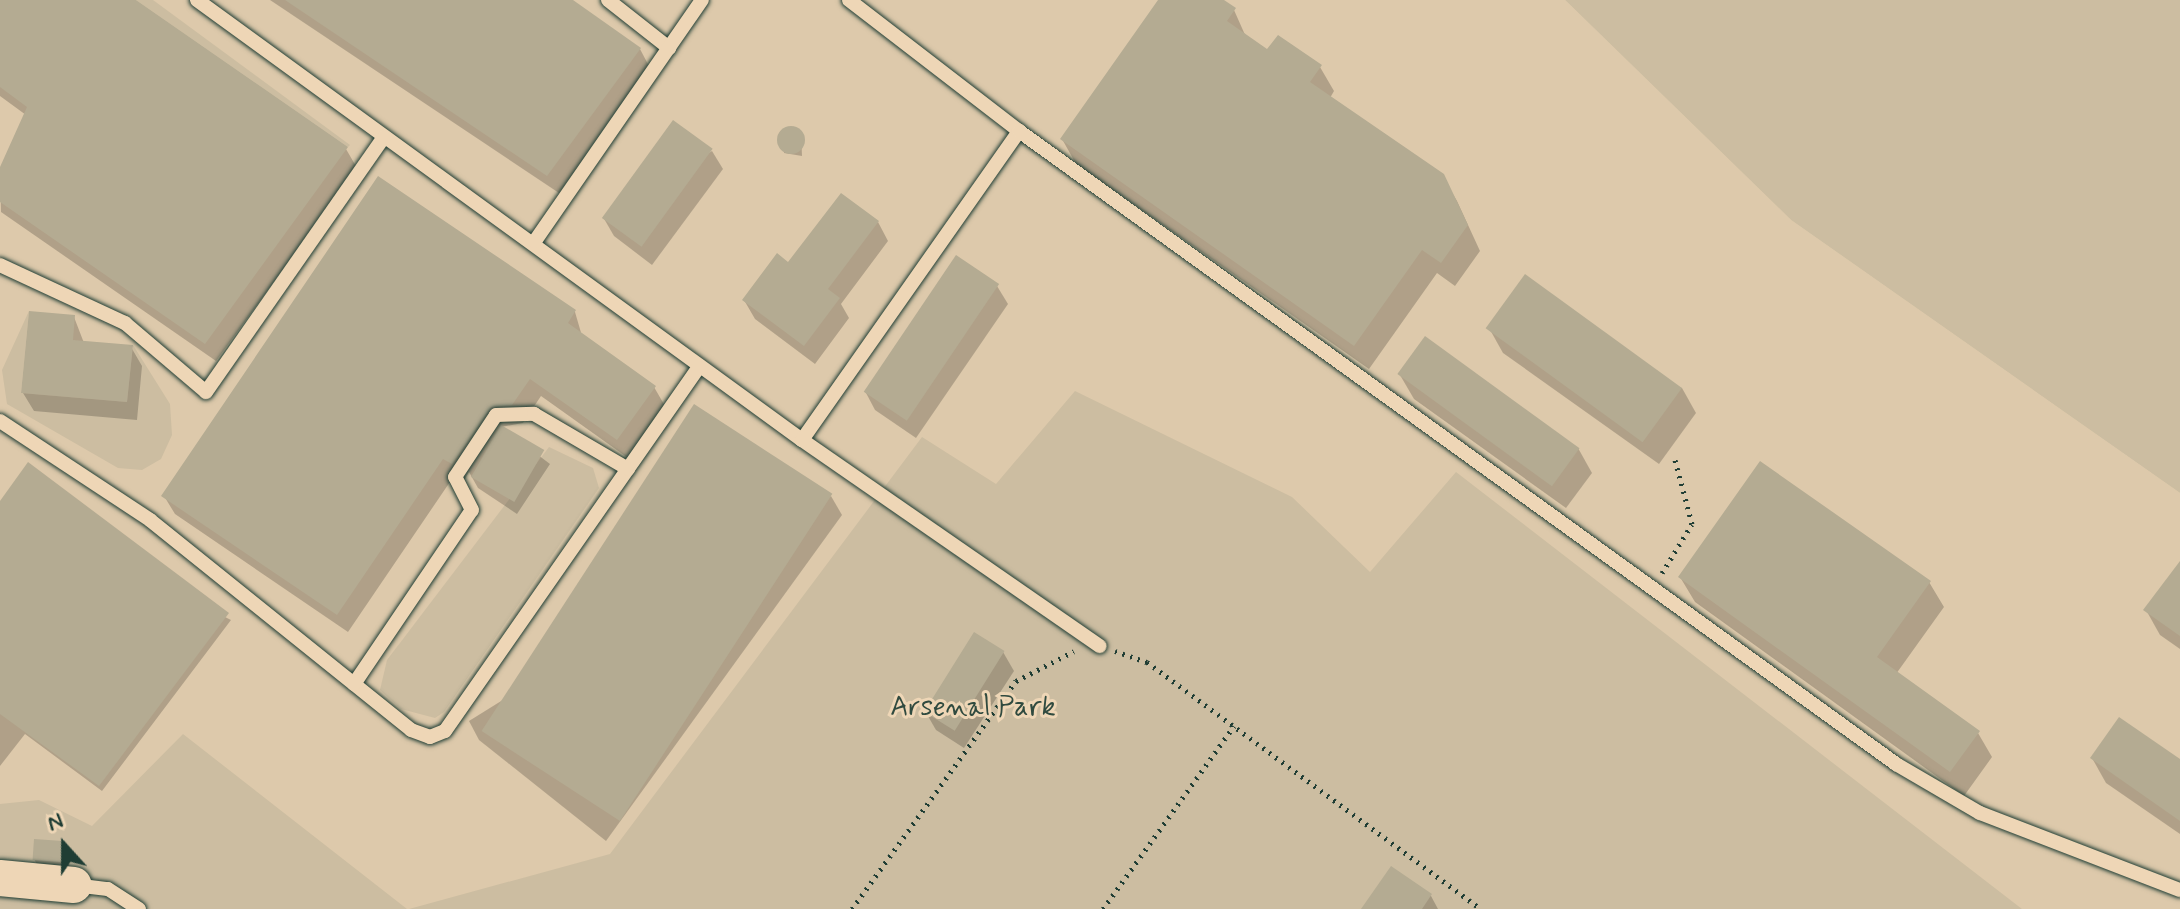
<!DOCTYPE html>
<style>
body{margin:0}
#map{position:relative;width:2180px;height:909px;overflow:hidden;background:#eed6b6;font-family:Mynerve,sans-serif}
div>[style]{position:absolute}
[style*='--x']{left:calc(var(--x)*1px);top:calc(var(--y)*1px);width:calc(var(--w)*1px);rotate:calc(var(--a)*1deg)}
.built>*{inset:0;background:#ddc9ab}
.green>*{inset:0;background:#ccbda1}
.shadow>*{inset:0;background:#0003}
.building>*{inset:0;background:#b4ab92;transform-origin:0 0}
.round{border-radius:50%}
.path>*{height:5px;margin-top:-2.5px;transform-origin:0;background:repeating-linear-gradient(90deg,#1f3d34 0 2px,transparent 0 8px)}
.roads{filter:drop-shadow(0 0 2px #1f3d34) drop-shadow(0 0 2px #1f3d34)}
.service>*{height:14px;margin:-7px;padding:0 7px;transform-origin:7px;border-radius:7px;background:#eed6b6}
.tertiary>*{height:36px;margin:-18px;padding:0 18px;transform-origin:18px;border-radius:18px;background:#eed6b6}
span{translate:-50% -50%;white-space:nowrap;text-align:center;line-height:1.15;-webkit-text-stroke:6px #eed6b6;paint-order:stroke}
.park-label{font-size:28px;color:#304a3f}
.north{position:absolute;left:24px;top:805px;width:80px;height:80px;-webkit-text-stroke:6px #eed6b6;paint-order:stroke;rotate:339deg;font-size:22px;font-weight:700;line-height:32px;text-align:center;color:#1f3d34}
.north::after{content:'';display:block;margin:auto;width:28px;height:36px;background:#1f3d34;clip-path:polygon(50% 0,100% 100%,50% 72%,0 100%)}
</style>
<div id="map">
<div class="built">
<i style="clip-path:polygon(0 0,1565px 0,1791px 220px,2180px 493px,2180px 909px,0 909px)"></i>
</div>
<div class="green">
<i style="clip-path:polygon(136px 0,153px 0,350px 145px,348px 147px)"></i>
<i style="clip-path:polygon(1565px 0,2180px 0,2180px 493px,1791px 220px)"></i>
<i style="clip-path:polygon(29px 311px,21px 393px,127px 402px,133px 345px,170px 404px,172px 435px,161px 459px,142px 470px,118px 468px,7px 404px,2px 370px)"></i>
<i style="clip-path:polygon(1075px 391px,1292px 497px,1370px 572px,1456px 472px,2022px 909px,409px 909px,610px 854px,922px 437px,996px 484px)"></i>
<i style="clip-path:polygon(549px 447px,593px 468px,599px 488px,444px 712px,435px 718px,401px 709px,380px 690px,387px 660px)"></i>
<i style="clip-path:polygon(183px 734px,407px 909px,0 909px,0 804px,39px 800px,92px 826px)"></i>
</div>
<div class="shadow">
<i style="clip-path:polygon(0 0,132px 0,346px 149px,357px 168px,216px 361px,1px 212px,0 172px,26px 115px,0 96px)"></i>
<i style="clip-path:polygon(270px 0,570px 0,640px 49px,650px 68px,559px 193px)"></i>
<i style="clip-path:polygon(1160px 0,1220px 0,1234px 10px,1246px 37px,1268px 52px,1320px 67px,1334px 91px,1330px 98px,1442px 176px,1457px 201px,1480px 251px,1455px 286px,1437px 273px,1369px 369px,1076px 164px,1062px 139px)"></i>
<i style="clip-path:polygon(786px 129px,801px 132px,802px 156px,784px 153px)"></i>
<i style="clip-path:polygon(712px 151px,723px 169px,652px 265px,614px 236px,603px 217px)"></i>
<i style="clip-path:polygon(379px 179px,575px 312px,582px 336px,654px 387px,665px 406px,628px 458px,541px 396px,523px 423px,501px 427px,550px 464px,517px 514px,478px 488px,469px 472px,463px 482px,454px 476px,348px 632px,175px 514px,164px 496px)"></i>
<i style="clip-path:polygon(878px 222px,888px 241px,841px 304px,849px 318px,815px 364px,755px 319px,744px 300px,789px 265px)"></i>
<i style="clip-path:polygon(997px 286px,1008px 304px,916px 438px,875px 410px,865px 391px)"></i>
<i style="clip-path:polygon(74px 317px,84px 343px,131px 347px,142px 366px,137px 420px,34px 411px,23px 393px)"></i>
<i style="clip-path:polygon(1489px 328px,1682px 388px,1696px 413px,1659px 464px,1503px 353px)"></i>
<i style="clip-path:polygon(1400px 375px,1578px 448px,1592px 473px,1566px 508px,1414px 399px)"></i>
<i style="clip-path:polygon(831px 496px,842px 515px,606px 841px,479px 740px,469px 721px)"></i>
<i style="clip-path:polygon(0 504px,231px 620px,102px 791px,25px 734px,0 766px)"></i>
<i style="clip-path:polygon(2180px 564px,2180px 649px,2160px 635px,2146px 610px)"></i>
<i style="clip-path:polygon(1680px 577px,1929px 582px,1944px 607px,1896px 674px,1978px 733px,1992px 757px,1964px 796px,1695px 602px)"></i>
<i style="clip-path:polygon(1003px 652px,1014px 671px,964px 748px,936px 730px,925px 711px)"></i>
<i style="clip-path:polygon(2092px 758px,2180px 762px,2180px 834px,2106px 783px)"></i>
<i style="clip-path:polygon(65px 843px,71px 875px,41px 872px,34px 859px)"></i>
<i style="clip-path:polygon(1392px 869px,1431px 896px,1438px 909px,1364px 909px)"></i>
</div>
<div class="building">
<i style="clip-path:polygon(0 0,136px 0,348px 147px,205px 344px,0 202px,0 167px,27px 107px,0 87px)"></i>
<i style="clip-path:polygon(285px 0,573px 0,641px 48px,547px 176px)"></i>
<i style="clip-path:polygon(1158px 0,1224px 0,1236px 8px,1227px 21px,1267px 49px,1278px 35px,1322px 65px,1310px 82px,1444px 174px,1468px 225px,1441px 263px,1422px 250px,1354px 346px,1060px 139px)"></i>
<i style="left:673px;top:120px;width:49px;height:121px;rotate:36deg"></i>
<i class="round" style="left:777px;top:126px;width:28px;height:28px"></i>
<i style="clip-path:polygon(378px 176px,576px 310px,568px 323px,656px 386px,617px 440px,530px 379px,512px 405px,491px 407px,452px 464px,443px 459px,337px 615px,161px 496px)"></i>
<i style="clip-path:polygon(841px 193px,879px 221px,828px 289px,840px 298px,804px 346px,742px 300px,777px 253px,788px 262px)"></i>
<i style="left:956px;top:255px;width:52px;height:165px;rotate:34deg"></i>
<i style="left:1525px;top:274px;width:194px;height:67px;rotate:36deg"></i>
<i style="clip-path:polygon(29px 311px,75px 315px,73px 340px,133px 345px,127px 402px,21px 393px)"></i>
<i style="left:1425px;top:336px;width:191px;height:47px;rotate:36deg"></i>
<i style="left:694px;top:404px;width:165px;height:390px;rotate:33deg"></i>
<i style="left:501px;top:425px;width:50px;height:60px;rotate:30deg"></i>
<i style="clip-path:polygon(1760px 461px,1931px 581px,1877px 657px,1980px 731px,1950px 772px,1678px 577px)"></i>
<i style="clip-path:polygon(28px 462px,229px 613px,99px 786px,0 714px,0 501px)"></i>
<i style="clip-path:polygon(2180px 561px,2180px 636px,2143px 610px)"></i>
<i style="left:974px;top:632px;width:36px;height:94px;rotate:32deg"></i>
<i style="clip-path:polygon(2119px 717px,2180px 759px,2180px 821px,2090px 758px)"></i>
<i style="left:34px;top:839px;width:32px;height:21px;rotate:4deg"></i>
<i style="clip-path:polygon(1391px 866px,1432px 894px,1422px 909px,1361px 909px)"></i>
</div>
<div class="path">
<i style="--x:1662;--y:573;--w:57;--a:-58.5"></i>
<i style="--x:1692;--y:524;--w:70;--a:-104.8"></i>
<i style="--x:1115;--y:651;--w:34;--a:19"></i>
<i style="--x:1147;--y:662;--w:415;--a:36.5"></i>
<i style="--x:852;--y:909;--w:281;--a:-54.3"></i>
<i style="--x:1016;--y:681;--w:65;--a:-27.3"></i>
<i style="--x:1103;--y:909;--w:225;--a:-54.4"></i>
</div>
<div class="roads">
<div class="service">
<i style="--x:197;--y:0;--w:748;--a:36.03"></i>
<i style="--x:802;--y:440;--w:362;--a:34.7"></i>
<i style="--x:608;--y:0;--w:78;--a:38.2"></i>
<i style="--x:849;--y:0;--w:215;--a:37.6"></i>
<i style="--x:535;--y:241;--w:293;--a:-55.3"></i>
<i style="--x:0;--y:265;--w:138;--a:24.9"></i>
<i style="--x:125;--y:323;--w:106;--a:40.4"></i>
<i style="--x:206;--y:392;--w:311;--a:-55.1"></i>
<i style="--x:0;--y:421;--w:180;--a:33.4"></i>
<i style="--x:150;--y:520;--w:335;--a:38.8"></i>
<i style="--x:411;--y:730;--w:20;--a:20"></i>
<i style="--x:430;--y:737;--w:16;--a:-22"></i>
<i style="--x:445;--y:731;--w:445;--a:-55.1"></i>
<i style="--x:802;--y:440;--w:378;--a:-54.9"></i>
<i style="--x:1019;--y:131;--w:1082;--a:35.82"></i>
<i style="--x:1896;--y:764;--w:97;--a:30.3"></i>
<i style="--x:1980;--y:813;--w:214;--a:21.1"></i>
<i style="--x:354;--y:684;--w:210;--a:-55.9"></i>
<i style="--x:472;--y:510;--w:37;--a:-117"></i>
<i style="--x:455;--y:477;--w:74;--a:-56.5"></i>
<i style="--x:496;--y:415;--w:38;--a:-2"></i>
<i style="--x:534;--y:414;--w:109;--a:30.3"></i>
<i style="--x:74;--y:885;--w:34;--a:7"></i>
<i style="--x:108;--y:889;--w:37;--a:33"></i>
</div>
<div class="tertiary">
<i style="--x:0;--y:878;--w:74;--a:5.4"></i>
</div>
</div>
<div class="park-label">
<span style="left:973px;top:708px">Arsenal Park</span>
</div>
<div class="north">N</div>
</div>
